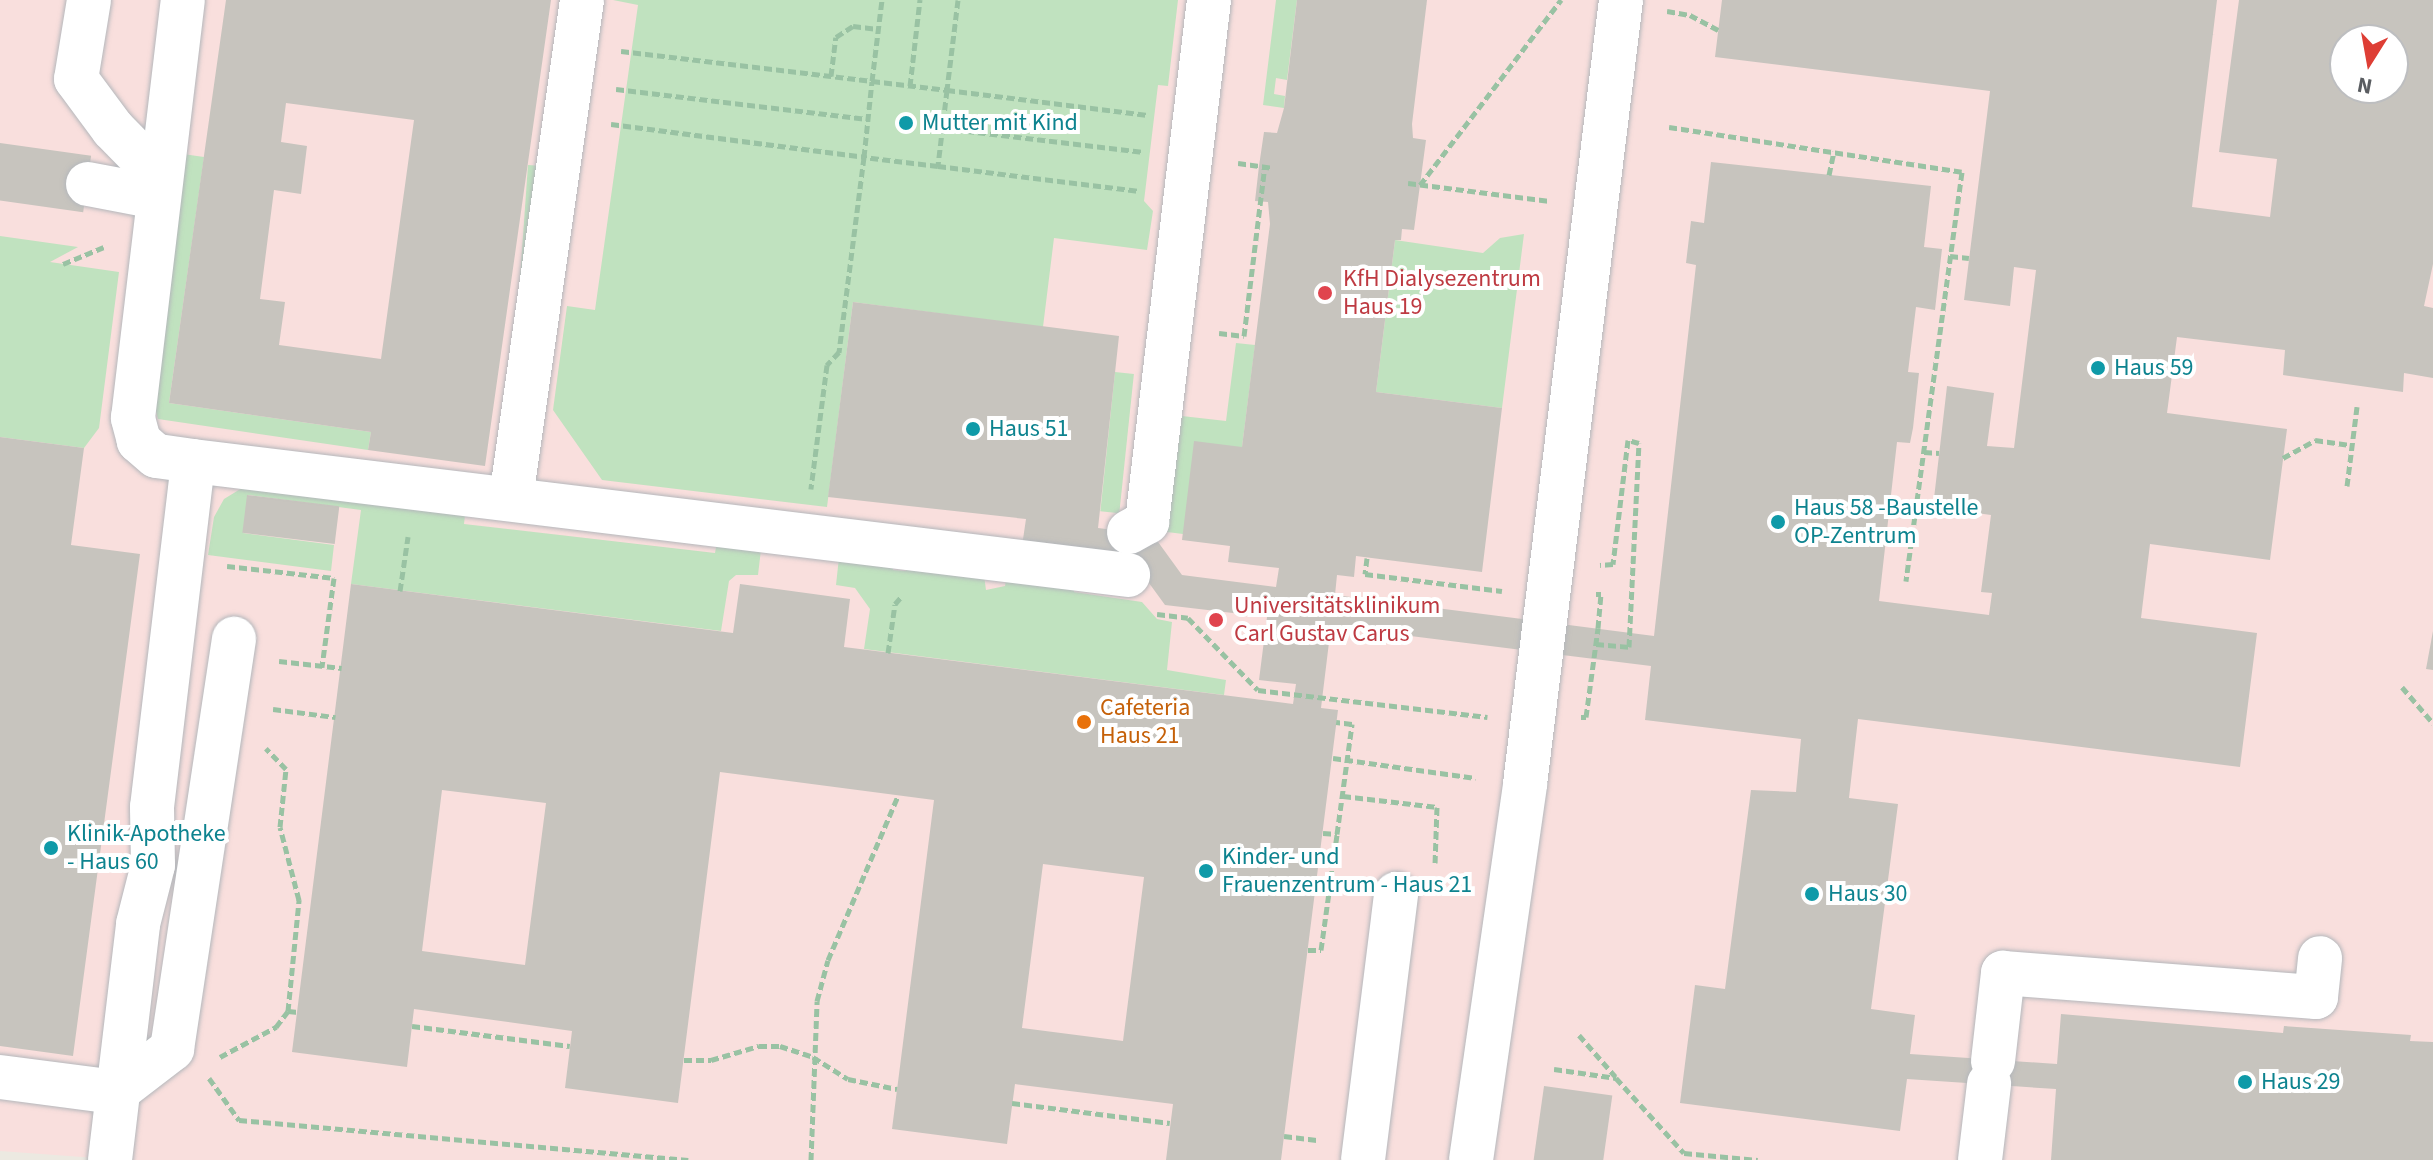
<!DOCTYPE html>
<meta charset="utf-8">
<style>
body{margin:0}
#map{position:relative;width:2433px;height:1160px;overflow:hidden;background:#ece9e1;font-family:"Source Sans 3",sans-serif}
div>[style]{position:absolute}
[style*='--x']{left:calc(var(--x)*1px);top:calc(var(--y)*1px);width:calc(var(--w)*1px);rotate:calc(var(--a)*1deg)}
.medical>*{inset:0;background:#f9dfdd}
.green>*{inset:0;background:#c0e2bf;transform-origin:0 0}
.building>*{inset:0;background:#c7c4be;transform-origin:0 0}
.path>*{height:5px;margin-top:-2.5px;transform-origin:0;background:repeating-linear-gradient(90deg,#99c2a3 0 8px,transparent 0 12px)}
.roads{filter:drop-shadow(0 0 2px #b4b7bb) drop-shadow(0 0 2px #b4b7bb)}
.minor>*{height:44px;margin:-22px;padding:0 22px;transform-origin:22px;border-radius:22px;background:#fff}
.dots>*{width:22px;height:22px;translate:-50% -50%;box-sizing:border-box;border:4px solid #fff;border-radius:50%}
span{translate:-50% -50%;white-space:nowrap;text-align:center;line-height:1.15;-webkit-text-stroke:8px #fff;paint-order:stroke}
.culture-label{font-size:24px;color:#0d838f}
.left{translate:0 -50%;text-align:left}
.health-label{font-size:24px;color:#be3a42}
.food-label{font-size:24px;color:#c56008}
.north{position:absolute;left:2329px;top:24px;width:80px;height:80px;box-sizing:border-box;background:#fff;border:2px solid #bdbec0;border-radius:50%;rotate:191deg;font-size:22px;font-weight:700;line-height:32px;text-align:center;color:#5a5d61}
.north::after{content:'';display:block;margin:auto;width:28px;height:36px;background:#de3e35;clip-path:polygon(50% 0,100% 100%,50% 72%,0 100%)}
</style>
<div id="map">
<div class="medical">
<i style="clip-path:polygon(evenodd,0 0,2433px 0,2433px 1160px,124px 1160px,0 1151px,0 0,2345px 40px,2393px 40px,2393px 88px,2345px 88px,2345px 40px)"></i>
</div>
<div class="green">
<i style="clip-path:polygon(613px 0,1178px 0,1168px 86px,1158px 85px,1144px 201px,1153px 211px,1147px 250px,1054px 238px,1043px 327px,853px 302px,827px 507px,602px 480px,553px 410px,567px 306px,595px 310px,638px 5px)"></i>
<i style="clip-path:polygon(1276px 0,1297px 0,1287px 80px,1276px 78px,1274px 94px,1285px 96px,1284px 108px,1263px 105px)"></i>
<i style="clip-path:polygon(183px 154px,204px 157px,169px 403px,371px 432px,368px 450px,158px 419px,150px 389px)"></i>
<i style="left:528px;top:165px;width:14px;height:304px;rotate:4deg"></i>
<i style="clip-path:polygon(1524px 234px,1502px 408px,1376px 392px,1395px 240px,1483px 253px,1500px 238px)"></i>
<i style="clip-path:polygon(0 236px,78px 247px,50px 262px,119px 272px,99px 428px,84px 448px,0 437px)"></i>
<i style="clip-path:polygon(1236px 343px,1255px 345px,1242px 447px,1183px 534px,1167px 532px,1182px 416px,1226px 421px)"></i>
<i style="left:1115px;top:372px;width:19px;height:140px;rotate:6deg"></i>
<i style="clip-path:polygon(242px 488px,466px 507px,464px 524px,715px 553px,718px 536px,762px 541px,758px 575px,736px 575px,729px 581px,721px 631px,351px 584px,361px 510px,248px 495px,243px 533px,334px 545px,331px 571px,208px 555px,214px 517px,224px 499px)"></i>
<i style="clip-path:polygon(840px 548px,894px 556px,893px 570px,906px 571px,908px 558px,983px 568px,986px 590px,1005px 586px,1008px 569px,1075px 578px,1074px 592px,1142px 602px,1157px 619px,1172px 622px,1167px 670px,1226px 680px,1224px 695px,864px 649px,870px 609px,855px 588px,836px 585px)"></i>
</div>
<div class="building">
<i style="clip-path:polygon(evenodd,226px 0,551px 0,485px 466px,368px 450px,371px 432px,169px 403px,226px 0,286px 103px,414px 120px,381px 359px,279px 345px,285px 302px,260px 299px,274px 190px,301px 194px,307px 146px,281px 142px,286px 103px)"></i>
<i style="clip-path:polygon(evenodd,1297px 0,1427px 0,1412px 124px,1413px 138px,1426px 140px,1414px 230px,1402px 229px,1401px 240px,1395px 240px,1376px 392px,1502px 408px,1482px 572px,1356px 556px,1354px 577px,1337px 575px,1335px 595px,1654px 636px,1696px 265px,1686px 263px,1691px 221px,1704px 223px,1711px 162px,1931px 186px,1924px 247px,1942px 249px,1935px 310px,1916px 307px,1908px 372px,1919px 373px,1913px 428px,1910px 443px,1897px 442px,1879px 601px,1989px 615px,1992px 593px,1981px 592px,1991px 515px,1933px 507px,1947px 386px,1994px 393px,1987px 446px,2014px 448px,2036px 270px,2014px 267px,2010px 306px,1964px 300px,1990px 91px,1715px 57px,1722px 0,2217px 0,2192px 207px,2270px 217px,2277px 159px,2219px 152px,2239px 0,2433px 0,2433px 264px,2424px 306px,2433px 308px,2433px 378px,2404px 373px,2403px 392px,2283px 375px,2285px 350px,2177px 337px,2167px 413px,2287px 429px,2270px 560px,2150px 544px,2141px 618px,2257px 633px,2240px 767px,1858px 719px,1849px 798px,1898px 804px,1871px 1009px,1915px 1015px,1910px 1054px,2057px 1064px,2061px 1014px,2283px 1033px,2284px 1026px,2411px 1035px,2410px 1041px,2433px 1042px,2433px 1160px,2051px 1160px,2056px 1089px,1907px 1079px,1900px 1131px,1680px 1103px,1695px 985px,1725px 989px,1751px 790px,1796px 792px,1801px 739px,1645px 720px,1651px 666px,1331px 626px,1321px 708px,1338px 710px,1281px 1160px,1166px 1160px,1173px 1104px,1015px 1084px,1007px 1144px,892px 1129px,934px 800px,720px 772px,678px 1103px,565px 1088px,572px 1031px,414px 1009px,407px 1067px,292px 1052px,351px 584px,733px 633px,740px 584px,850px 599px,844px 647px,1293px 704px,1296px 684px,1259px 680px,1267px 617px,1165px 605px,1133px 561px,1022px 546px,1026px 519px,828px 497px,853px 302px,1119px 336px,1098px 528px,1153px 535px,1182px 575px,1276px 587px,1279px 568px,1228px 562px,1230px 546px,1182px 540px,1194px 441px,1242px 447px,1270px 224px,1268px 202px,1255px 201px,1259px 166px,1264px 132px,1277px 133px,1284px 108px,1297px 0,2345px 40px,2393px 40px,2393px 88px,2345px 88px,2345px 40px,1297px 0,442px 790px,546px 803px,525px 965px,422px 951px,442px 790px,1297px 0,1043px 864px,1144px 877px,1123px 1041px,1022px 1028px,1043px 864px)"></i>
<i style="left:0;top:143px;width:92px;height:57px;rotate:8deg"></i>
<i style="clip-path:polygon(0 437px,84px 448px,71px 545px,140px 554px,73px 1056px,0 1046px)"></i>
<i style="left:247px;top:495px;width:93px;height:38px;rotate:7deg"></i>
<i style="clip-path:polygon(2433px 631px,2433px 670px,2426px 669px)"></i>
<i style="left:1544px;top:1086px;width:69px;height:75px;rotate:8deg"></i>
</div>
<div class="path">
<i style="--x:958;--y:0;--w:91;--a:97"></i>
<i style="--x:947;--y:90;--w:202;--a:7.1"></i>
<i style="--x:1667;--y:11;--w:23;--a:10"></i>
<i style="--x:1690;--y:15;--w:32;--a:28"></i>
<i style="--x:621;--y:51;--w:253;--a:6.8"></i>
<i style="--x:872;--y:81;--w:82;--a:-83"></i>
<i style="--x:831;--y:76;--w:39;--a:-83"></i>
<i style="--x:836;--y:37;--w:20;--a:-33"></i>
<i style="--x:853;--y:26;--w:25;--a:7"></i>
<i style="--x:872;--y:81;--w:76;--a:6.8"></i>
<i style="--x:947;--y:90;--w:77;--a:96.8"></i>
<i style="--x:938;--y:166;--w:75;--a:-173.1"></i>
<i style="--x:864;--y:157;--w:76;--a:-84"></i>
<i style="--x:910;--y:86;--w:87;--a:-83.4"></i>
<i style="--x:616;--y:89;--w:253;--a:6.8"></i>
<i style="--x:611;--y:124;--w:255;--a:7.4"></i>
<i style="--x:864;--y:157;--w:197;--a:97.3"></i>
<i style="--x:839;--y:352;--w:18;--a:133"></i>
<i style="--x:827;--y:365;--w:125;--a:97.4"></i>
<i style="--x:1669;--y:127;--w:296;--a:8.7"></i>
<i style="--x:1962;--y:172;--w:413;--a:97.8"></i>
<i style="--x:942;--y:128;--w:203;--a:6.8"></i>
<i style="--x:1238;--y:163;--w:34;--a:8"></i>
<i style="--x:938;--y:166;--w:203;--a:7.1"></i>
<i style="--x:1829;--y:175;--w:24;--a:-78"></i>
<i style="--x:1408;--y:183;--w:143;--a:7.2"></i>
<i style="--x:1420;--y:185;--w:233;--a:-52.7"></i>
<i style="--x:1950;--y:256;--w:19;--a:6"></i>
<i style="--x:63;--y:264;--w:44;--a:-22.5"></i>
<i style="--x:1219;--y:333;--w:25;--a:7"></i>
<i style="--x:1244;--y:336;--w:171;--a:-83"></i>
<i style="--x:1924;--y:452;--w:15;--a:4"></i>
<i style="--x:2283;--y:458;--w:37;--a:-29"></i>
<i style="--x:2315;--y:440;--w:37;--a:8"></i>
<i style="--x:2347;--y:486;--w:80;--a:-82.8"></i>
<i style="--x:1367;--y:558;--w:16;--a:97"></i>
<i style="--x:1365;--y:574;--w:138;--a:7.1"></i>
<i style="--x:227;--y:566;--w:108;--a:6.4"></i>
<i style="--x:334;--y:578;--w:90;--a:97.7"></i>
<i style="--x:400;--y:591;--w:55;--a:-81.6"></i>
<i style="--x:1157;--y:614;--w:31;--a:7"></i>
<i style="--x:1188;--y:618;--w:100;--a:45.8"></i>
<i style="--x:1258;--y:690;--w:231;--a:6.7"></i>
<i style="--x:1596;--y:644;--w:33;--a:5"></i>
<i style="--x:1629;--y:647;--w:204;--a:-87.2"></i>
<i style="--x:1639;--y:443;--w:11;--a:-165"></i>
<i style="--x:1628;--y:440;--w:125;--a:96.9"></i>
<i style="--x:1613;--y:564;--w:13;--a:176"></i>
<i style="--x:888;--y:653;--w:49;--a:-81.9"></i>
<i style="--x:895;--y:604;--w:11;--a:-49"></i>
<i style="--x:279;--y:661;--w:63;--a:6.3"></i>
<i style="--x:2402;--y:687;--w:48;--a:49.3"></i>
<i style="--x:273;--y:709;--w:63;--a:7.4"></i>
<i style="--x:1581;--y:717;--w:5;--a:0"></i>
<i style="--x:1586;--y:717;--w:90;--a:-82.3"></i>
<i style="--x:1598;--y:628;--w:34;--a:-85"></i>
<i style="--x:1601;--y:594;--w:5;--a:180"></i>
<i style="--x:1333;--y:758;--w:144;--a:8"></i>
<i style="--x:1343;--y:796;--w:95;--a:6.7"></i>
<i style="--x:1437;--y:807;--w:56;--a:92"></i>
<i style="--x:1323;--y:833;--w:14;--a:4"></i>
<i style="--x:1337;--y:834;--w:111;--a:-82.2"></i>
<i style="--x:1352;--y:724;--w:16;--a:-173"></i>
<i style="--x:1308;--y:950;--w:13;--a:0"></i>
<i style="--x:1321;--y:950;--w:117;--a:-82.1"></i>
<i style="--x:288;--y:1011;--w:10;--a:6"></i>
<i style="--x:412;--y:1026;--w:159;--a:7.2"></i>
<i style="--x:1579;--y:1035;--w:55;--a:48.7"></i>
<i style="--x:220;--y:1057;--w:64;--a:-28.2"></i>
<i style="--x:276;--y:1027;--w:20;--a:-53"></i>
<i style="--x:288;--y:1011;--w:112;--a:-84.3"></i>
<i style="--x:299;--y:900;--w:75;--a:-104.6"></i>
<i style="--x:280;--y:827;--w:58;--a:-84.1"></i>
<i style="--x:286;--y:769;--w:29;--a:-134"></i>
<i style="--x:684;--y:1060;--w:27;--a:0"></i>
<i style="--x:711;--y:1060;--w:50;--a:-16.3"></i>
<i style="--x:759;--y:1046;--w:21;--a:0"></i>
<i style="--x:780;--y:1046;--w:35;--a:18"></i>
<i style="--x:813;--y:1057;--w:41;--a:32.2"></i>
<i style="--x:848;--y:1079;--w:50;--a:11.5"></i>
<i style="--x:1554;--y:1069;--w:63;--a:8.3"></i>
<i style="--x:1616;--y:1078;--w:101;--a:47.8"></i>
<i style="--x:1684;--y:1153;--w:74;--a:5.4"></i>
<i style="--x:209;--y:1078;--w:52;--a:54.5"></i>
<i style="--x:239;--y:1120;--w:451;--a:5.1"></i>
<i style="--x:1012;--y:1103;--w:159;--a:7.2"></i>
<i style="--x:1284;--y:1136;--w:35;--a:7"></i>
<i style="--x:811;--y:1160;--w:159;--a:-87.8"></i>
<i style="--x:817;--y:1001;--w:42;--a:-75"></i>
<i style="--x:828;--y:960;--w:178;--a:-66.9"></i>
</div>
<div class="roads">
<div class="minor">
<i style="--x:89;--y:0;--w:80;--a:99.3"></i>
<i style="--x:76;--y:79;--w:62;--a:53.5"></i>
<i style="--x:113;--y:129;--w:66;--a:45.6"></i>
<i style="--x:88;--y:184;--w:69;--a:10.8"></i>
<i style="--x:193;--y:461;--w:942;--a:6.95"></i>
<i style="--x:511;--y:498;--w:503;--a:-81.89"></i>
<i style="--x:1129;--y:532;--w:21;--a:-29"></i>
<i style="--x:1147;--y:522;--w:526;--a:-83.23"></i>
<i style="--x:1993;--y:1061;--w:89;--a:-83.5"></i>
<i style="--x:2003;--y:973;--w:314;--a:4.4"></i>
<i style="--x:2316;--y:997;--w:39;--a:-84"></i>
<i style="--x:0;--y:1077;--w:117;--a:7.4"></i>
<i style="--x:116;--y:1092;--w:71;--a:-37.5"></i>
<i style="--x:172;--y:1049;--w:415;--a:-81.4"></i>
<i style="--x:110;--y:1160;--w:238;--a:-83.2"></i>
<i style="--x:138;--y:924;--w:61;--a:-75.7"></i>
<i style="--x:153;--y:865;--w:58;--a:-91"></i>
<i style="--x:152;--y:807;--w:348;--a:-83.2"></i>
<i style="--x:193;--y:461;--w:37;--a:-172"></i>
<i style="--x:156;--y:456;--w:23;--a:-139"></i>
<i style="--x:139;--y:441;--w:24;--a:-105"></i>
<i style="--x:133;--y:418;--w:421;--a:-83.2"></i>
<i style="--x:1363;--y:1160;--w:268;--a:-82.9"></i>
<i style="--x:1471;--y:1160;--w:380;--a:-81.8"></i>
<i style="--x:1525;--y:784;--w:790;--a:-83.02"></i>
<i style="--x:1980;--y:1160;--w:77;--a:-83.2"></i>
</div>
</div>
<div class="dots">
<i style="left:906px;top:123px;background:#0f9aa8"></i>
<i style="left:1325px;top:293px;background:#e0444e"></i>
<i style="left:2098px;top:368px;background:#0f9aa8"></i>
<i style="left:973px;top:429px;background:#0f9aa8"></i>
<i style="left:1778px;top:522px;background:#0f9aa8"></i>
<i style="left:1216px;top:620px;background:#e0444e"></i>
<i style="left:1084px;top:722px;background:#e8710a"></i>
<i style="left:51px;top:848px;background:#0f9aa8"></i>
<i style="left:1206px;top:871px;background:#0f9aa8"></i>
<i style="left:1812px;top:894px;background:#0f9aa8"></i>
<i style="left:2245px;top:1082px;background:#0f9aa8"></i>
</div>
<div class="culture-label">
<span class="left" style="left:922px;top:123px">Mutter mit Kind</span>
<span class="left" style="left:2114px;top:368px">Haus 59</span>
<span class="left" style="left:989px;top:429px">Haus 51</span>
<span class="left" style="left:1794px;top:522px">Haus 58 -Baustelle<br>OP-Zentrum</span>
<span class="left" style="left:67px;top:848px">Klinik-Apotheke<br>- Haus 60</span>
<span class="left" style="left:1222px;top:871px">Kinder- und<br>Frauenzentrum - Haus 21</span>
<span class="left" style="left:1828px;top:894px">Haus 30</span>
<span class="left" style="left:2261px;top:1082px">Haus 29</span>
</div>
<div class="health-label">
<span class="left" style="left:1343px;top:293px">KfH Dialysezentrum<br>Haus 19</span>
<span class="left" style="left:1234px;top:620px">Universitätsklinikum<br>Carl Gustav Carus</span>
</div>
<div class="food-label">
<span class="left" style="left:1100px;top:722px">Cafeteria<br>Haus 21</span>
</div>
<div class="north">N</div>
</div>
